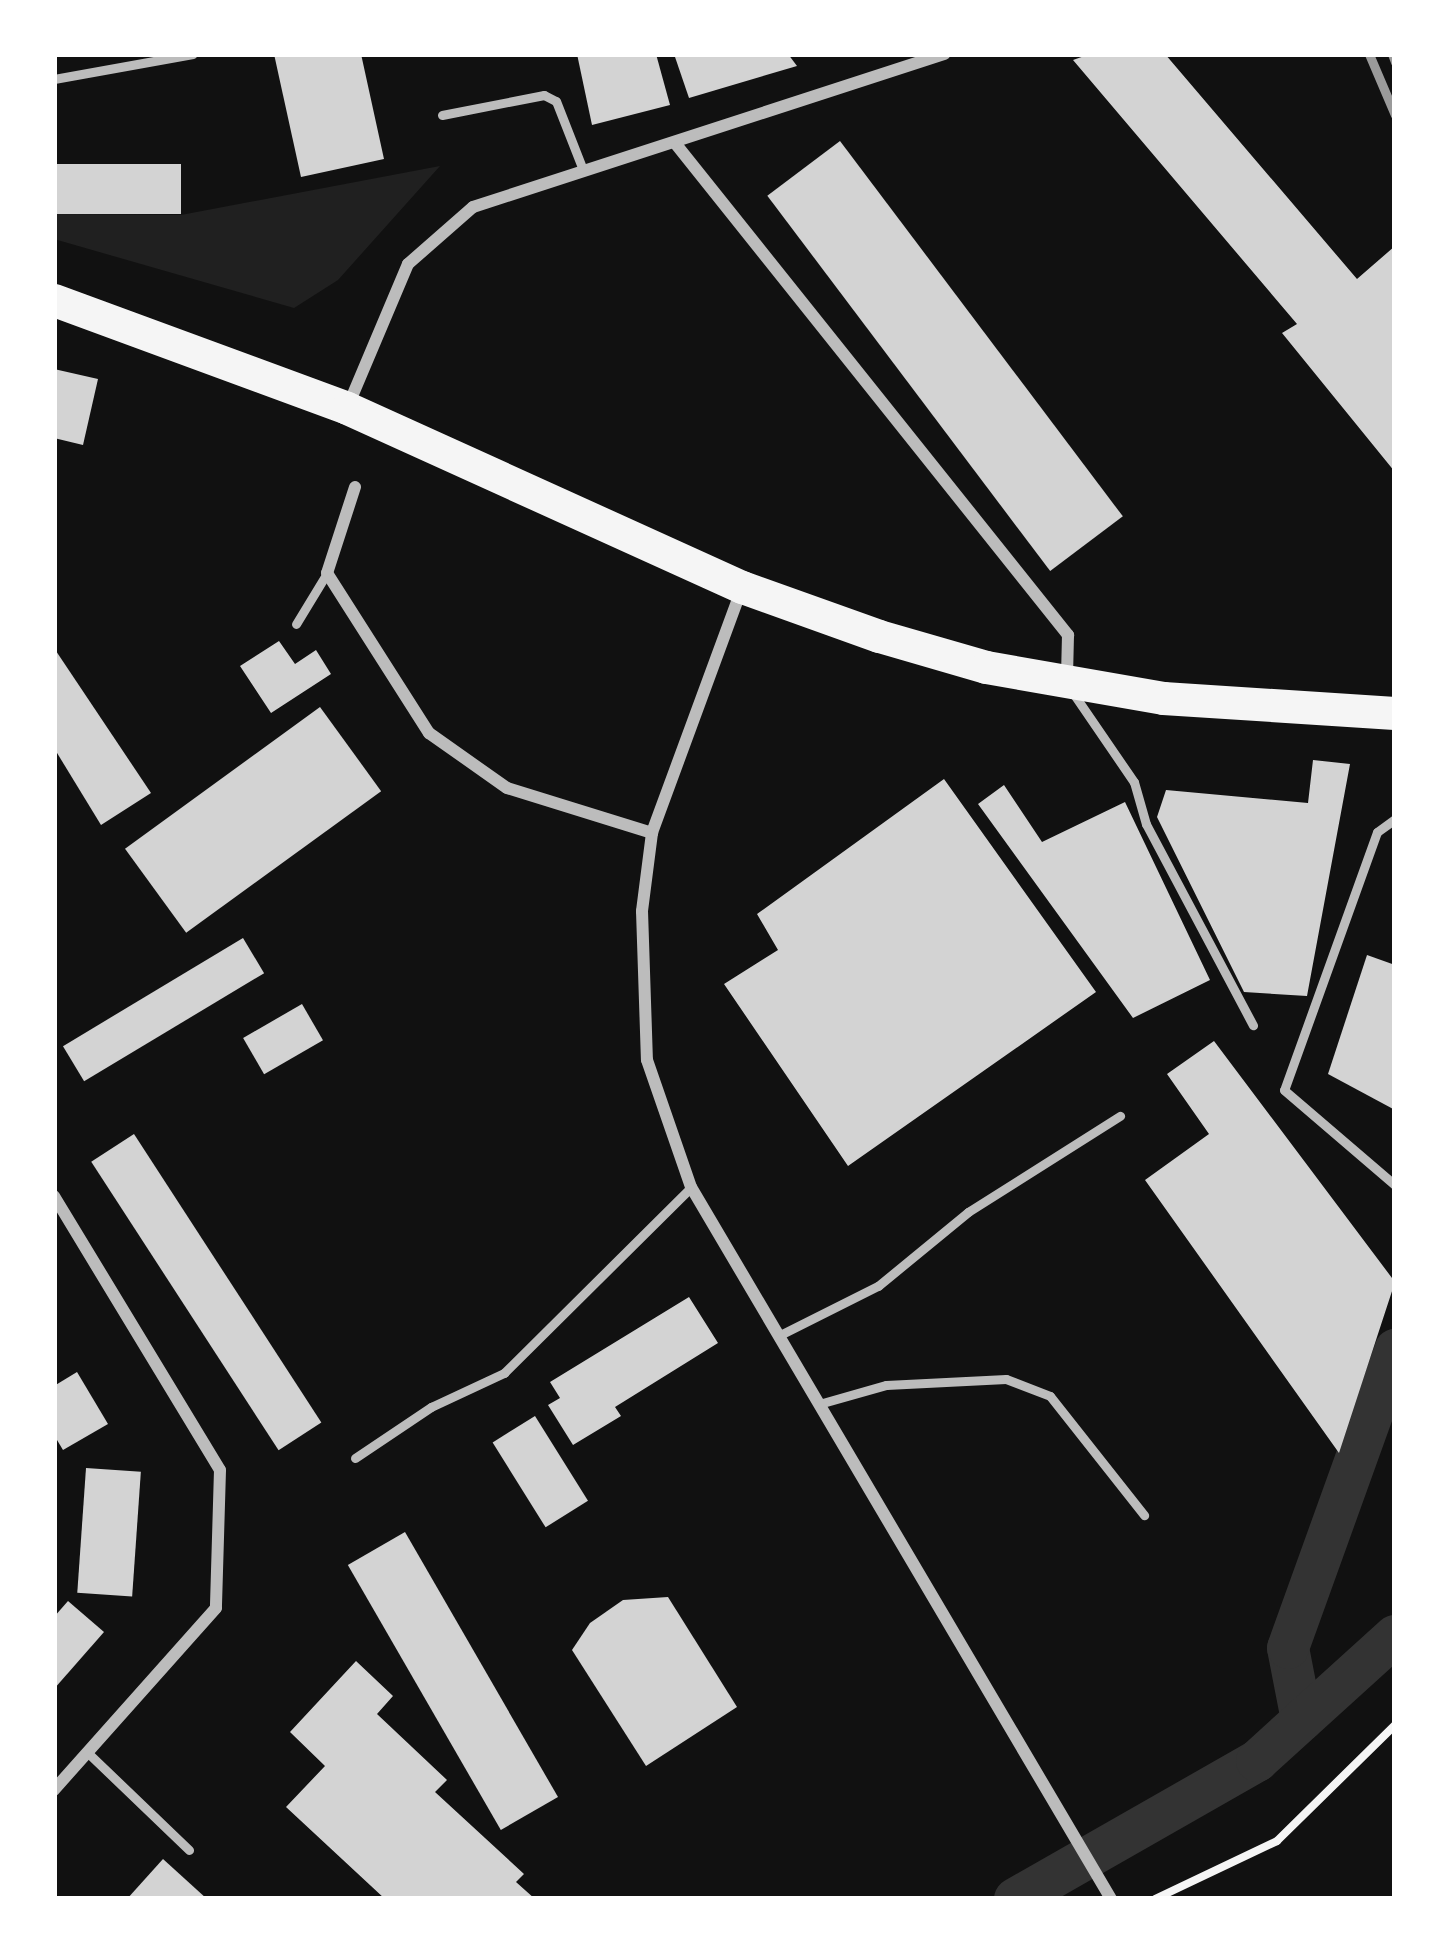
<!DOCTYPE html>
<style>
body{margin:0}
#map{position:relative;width:1449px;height:1953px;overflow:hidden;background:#111;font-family:"Golos Text",sans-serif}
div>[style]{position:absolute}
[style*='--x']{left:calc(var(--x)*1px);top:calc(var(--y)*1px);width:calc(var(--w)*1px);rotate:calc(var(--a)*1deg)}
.green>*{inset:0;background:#202020}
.canal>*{height:42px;margin:-21px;padding:0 21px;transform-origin:21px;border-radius:21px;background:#333}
.building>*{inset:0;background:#d3d3d3;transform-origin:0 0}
.path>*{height:8px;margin:-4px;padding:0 4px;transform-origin:4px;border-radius:4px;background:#f5f5f5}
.service>*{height:9px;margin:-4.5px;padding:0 4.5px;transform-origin:4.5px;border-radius:4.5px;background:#bcbcbc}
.minor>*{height:12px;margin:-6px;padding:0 6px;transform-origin:6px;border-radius:6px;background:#bcbcbc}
.trunk>*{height:33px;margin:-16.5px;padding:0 16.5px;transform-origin:16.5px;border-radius:16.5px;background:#f5f5f5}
.rail>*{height:9px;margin:-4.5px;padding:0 4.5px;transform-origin:4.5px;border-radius:4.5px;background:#9a9a9a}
span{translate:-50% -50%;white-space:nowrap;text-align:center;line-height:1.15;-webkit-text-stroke:12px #fff;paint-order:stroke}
.frame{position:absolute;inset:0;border:57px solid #fff;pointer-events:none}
</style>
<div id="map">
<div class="green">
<i style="clip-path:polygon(440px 166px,338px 280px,294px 308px,54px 239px,54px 214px,181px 215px)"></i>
</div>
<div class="canal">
<i style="--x:1302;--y:1720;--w:73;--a:-101"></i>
<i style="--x:1288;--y:1648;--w:317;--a:-70.2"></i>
<i style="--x:1015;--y:1899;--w:279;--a:-29.7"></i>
<i style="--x:1257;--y:1761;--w:186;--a:-42.2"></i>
</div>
<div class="building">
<i style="clip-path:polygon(274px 54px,361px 54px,384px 159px,301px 177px)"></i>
<i style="clip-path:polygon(577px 54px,656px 54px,670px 105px,592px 125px)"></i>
<i style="clip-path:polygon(674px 54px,788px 54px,797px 66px,689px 98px)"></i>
<i style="clip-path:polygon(1090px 54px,1165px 54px,1357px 279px,1395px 246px,1395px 472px,1282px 333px,1297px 324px,1073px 60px)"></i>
<i style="left:840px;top:141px;width:470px;height:91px;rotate:53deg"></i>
<i style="left:54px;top:164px;width:127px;height:50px"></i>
<i style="clip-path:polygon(54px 369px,98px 379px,83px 445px,54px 438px)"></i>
<i style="clip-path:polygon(279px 641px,295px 664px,316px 650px,331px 674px,271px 713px,240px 666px)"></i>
<i style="clip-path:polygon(54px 648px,151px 793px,101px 825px,54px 748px)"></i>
<i style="left:320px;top:707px;width:104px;height:241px;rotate:54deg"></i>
<i style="clip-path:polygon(1313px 760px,1350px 764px,1307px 996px,1244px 992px,1157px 817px,1166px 790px,1308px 803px)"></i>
<i style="clip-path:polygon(944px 779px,1096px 992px,848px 1166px,724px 984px,778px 950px,757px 914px)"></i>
<i style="clip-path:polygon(1004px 785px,1042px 842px,1125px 802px,1210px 980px,1133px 1018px,978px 804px)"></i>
<i style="left:243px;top:938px;width:41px;height:210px;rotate:59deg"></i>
<i style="clip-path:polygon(1367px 955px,1395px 965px,1395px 1110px,1328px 1074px)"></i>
<i style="left:302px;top:1004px;width:42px;height:68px;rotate:60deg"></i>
<i style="clip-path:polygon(1214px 1041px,1395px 1282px,1339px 1453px,1145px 1180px,1209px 1134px,1167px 1074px)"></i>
<i style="left:134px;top:1134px;width:344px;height:51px;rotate:57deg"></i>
<i style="clip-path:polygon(689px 1297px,718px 1343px,615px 1407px,621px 1416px,573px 1445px,548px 1405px,560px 1398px,550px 1382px)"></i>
<i style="clip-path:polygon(77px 1372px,108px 1424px,63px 1450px,54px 1435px,54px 1386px)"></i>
<i style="left:535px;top:1416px;width:100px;height:50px;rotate:58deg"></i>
<i style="left:86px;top:1468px;width:55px;height:125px;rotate:4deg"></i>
<i style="left:405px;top:1532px;width:306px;height:66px;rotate:60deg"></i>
<i style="clip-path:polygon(668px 1597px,737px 1707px,646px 1766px,572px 1650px,590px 1623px,623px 1600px)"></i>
<i style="clip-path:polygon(68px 1601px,104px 1632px,54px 1689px,54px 1617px)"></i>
<i style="clip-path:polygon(356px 1661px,393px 1696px,377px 1714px,447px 1780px,435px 1792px,524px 1874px,516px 1882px,535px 1899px,385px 1899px,286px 1807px,325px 1766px,290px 1732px)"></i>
<i style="clip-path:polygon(163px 1859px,207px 1899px,127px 1899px)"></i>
</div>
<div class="path">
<i style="--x:1155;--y:1899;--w:135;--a:-25.4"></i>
<i style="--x:1277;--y:1841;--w:165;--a:-44.5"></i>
</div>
<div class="service">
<i style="--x:54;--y:79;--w:141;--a:-10.2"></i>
<i style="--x:442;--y:115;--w:104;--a:-11.1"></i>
<i style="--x:544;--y:95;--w:13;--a:27"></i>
<i style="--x:556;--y:101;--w:74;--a:68.6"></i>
<i style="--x:296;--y:624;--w:60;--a:-58.7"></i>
<i style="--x:1073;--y:693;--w:108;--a:55.6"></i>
<i style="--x:1134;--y:782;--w:44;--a:74.1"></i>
<i style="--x:1146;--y:824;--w:228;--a:62"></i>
<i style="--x:1395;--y:819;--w:22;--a:144"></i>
<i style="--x:1377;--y:832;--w:274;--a:109.8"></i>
<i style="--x:1284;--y:1090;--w:146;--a:40.6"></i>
<i style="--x:778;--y:1336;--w:112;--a:-26.6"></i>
<i style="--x:878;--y:1286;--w:117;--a:-39.4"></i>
<i style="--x:968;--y:1212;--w:180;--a:-32.3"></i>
<i style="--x:819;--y:1404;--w:70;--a:-15.8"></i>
<i style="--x:886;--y:1385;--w:120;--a:-2.9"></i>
<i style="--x:1006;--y:1379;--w:47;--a:21.1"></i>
<i style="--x:1050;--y:1396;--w:152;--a:51.7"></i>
<i style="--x:355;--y:1458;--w:92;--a:-33.9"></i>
<i style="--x:431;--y:1407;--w:81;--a:-25"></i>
<i style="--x:504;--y:1373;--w:264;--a:-44.8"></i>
<i style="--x:88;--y:1753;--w:140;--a:43.8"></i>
</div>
<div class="minor">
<i style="--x:675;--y:143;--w:630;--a:51.38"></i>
<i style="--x:1068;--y:635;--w:41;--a:91.4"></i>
<i style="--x:348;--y:406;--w:154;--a:-67.1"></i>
<i style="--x:408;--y:264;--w:86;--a:-41.2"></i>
<i style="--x:473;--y:207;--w:496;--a:-18"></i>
<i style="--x:355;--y:487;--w:90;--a:108"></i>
<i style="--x:327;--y:573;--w:190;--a:57.5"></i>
<i style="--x:429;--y:733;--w:95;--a:35.2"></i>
<i style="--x:507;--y:788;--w:152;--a:17.2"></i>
<i style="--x:742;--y:588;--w:261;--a:110.2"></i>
<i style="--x:652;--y:833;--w:79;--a:97.3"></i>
<i style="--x:642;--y:911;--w:149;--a:88.1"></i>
<i style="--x:647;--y:1060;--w:134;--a:70.9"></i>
<i style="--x:691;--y:1187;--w:827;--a:59.46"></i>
<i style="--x:54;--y:1196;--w:320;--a:58.8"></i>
<i style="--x:220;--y:1470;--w:138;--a:91.7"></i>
<i style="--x:216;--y:1608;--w:244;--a:131.7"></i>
</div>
<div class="trunk">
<i style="--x:54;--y:300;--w:312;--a:20.2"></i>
<i style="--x:347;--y:408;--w:434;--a:24.4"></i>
<i style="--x:742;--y:587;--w:145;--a:19.7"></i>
<i style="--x:879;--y:636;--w:111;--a:16.2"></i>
<i style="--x:986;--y:667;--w:180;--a:9.9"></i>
<i style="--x:1163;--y:698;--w:232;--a:3.7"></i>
</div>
<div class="rail">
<i style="--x:1369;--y:54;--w:66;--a:66.9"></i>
<i style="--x:1392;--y:54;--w:9;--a:69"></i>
</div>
<div class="frame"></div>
</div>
